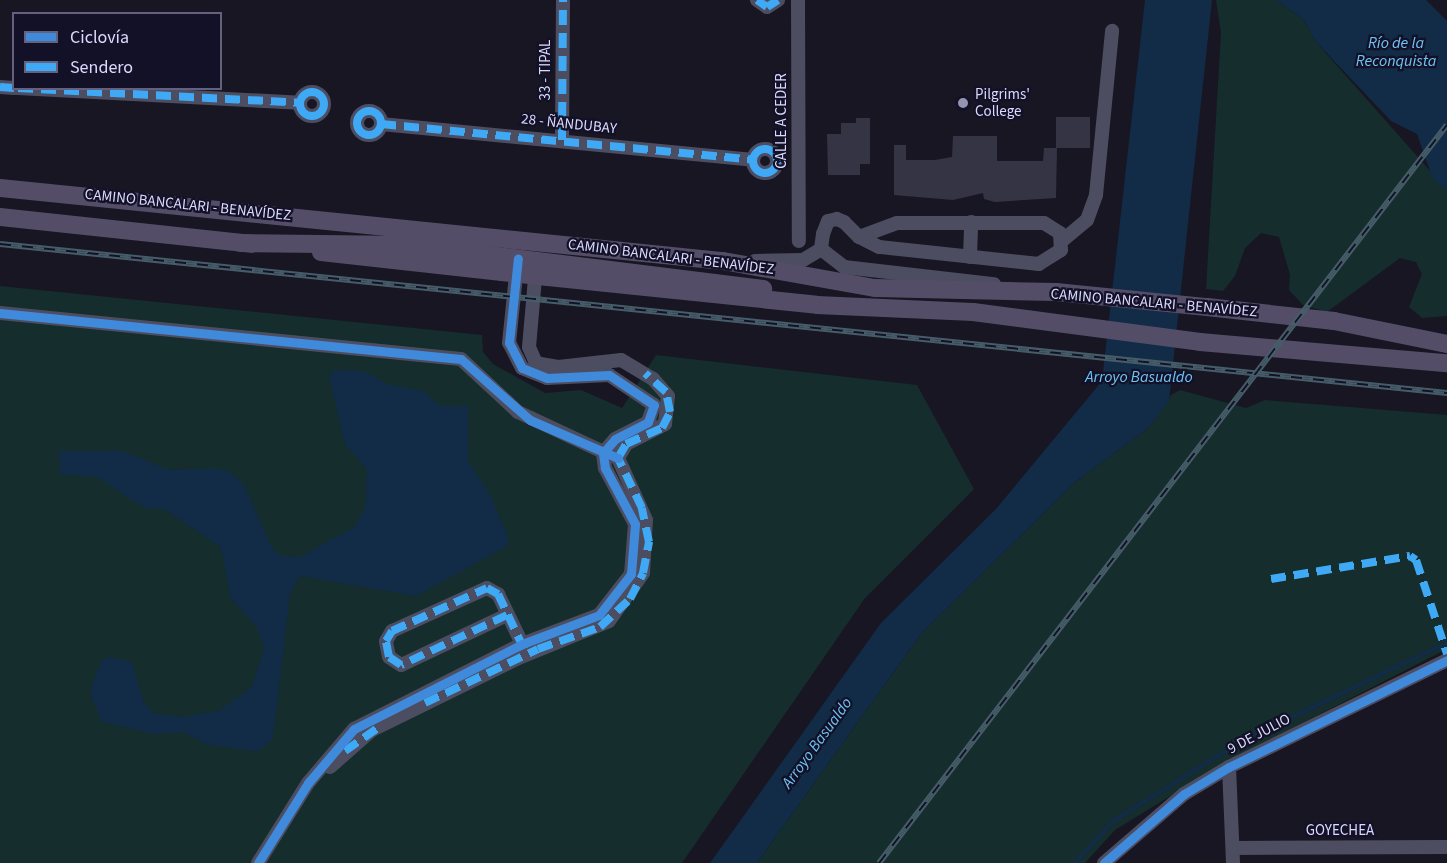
<!DOCTYPE html>
<meta charset="utf-8">
<style>
body{margin:0}
#map{position:relative;width:1447px;height:863px;overflow:hidden;background:#171622;font-family:"Source Sans 3",sans-serif}
div>[style]{position:absolute}
[style*='--x']{left:calc(var(--x)*1px);top:calc(var(--y)*1px);width:calc(var(--w)*1px);rotate:calc(var(--a)*1deg)}
.green>*{inset:0;background:#152d2c}
.water>*{inset:0;background:#122b47}
.stream>*{height:4px;margin:-2px;padding:0 2px;transform-origin:2px;border-radius:2px;background:#122b47}
.building>*{inset:0;background:#353444;transform-origin:0 0}
.minor>*{height:14px;margin:-7px;padding:0 7px;transform-origin:7px;border-radius:7px;background:#4d4d62}
.minor>.ring{margin:-7px;padding:0;box-sizing:content-box;background:none;border:14px solid #4d4d62;border-radius:50%}
.major>*{height:18px;margin:-9px;padding:0 9px;transform-origin:9px;border-radius:9px;background:#544d67}
.rail>*{height:6px;margin-top:-3px;transform-origin:0;background:repeating-linear-gradient(90deg,#131127 0 11px,#465d69 0 22px);box-sizing:border-box;border-block:2px solid #465d69}
.major-bridge>*{height:18px;margin:-9px;padding:0 9px;transform-origin:9px;border-radius:9px;background:#544d67}
.quiet>*{height:8px;margin-top:-4px;transform-origin:0;background:repeating-linear-gradient(90deg,#3fa9f5 0 15px,transparent 0 23px)}
.quiet>.ring{margin:-4px;padding:0;box-sizing:content-box;background:none;border:8px solid #3fa9f5;border-radius:50%}
.cycleway>*{height:9px;margin:-4.5px;padding:0 4.5px;transform-origin:4.5px;border-radius:4.5px;background:#408adc}
.dots>*{width:16px;height:16px;translate:-50% -50%;box-sizing:border-box;border:3px solid #131127;border-radius:50%}
span{translate:-50% -50%;white-space:nowrap;text-align:center;line-height:1.15;-webkit-text-stroke:4.5px #131127;paint-order:stroke}
.street-label{font-size:15px;color:#dbdafd}
.poi-label{font-size:15px;color:#dbdafd}
.left{translate:0 -50%;text-align:left}
.water-label{font-size:16px;color:#6fc5f6;font-style:italic}
.legend{position:absolute;left:12px;top:12px;width:210px;height:78px;box-sizing:border-box;background:#131127;border:2px solid #63617d;margin:0;padding:8px 10px;list-style:none;font-size:18px;color:#dbdafd}
.legend li{display:flex;align-items:center;gap:12px;height:30px}
.legend b{width:30px;border:2px solid #63617d}
</style>
<div id="map">
<div class="green">
<i style="clip-path:polygon(1216px 0,1276px 0,1304px 20px,1316px 42px,1447px 190px,1447px 316px,1422px 318px,1409px 307px,1422px 274px,1416px 262px,1400px 258px,1327px 312px,1303px 305px,1289px 290px,1290px 275px,1279px 237px,1261px 233px,1245px 248px,1235px 276px,1223px 291px,1206px 289px,1221px 33px)"></i>
<i style="clip-path:polygon(0 286px,482px 335px,483px 352px,493px 364px,545px 393px,581px 390px,622px 408px,656px 355px,917px 385px,974px 489px,865px 598px,682px 863px,0 863px)"></i>
<i style="clip-path:polygon(1180px 390px,1246px 408px,1265px 400px,1447px 415px,1447px 649px,1221px 765px,1115px 830px,1085px 863px,757px 863px,921px 634px,1074px 483px,1147px 429px,1171px 395px)"></i>
</div>
<div class="water">
<i style="clip-path:polygon(1145px 0,1212px 0,1169px 401px,1147px 429px,1074px 483px,921px 634px,757px 863px,710px 863px,881px 623px,996px 509px,1102px 381px)"></i>
<i style="clip-path:polygon(1276px 0,1426px 0,1447px 21px,1447px 190px,1432px 177px,1417px 134px,1391px 121px,1316px 42px,1304px 20px)"></i>
<i style="clip-path:polygon(335px 370px,364px 371px,386px 384px,425px 392px,440px 406px,468px 406px,468px 460px,491px 497px,509px 539px,507px 546px,416px 596px,300px 576px,290px 593px,273px 738px,259px 751px,208px 745px,183px 732px,153px 734px,101px 721px,90px 693px,101px 661px,109px 657px,132px 662px,144px 703px,153px 713px,184px 717px,218px 711px,252px 687px,264px 648px,257px 628px,231px 598px,221px 547px,164px 509px,145px 508px,97px 477px,60px 474px,59px 451px,122px 451px,170px 470px,217px 468px,231px 473px,244px 485px,272px 548px,280px 556px,300px 557px,356px 526px,366px 504px,367px 469px,345px 444px,329px 375px)"></i>
</div>
<div class="stream">
<i style="--x:1075;--y:863;--w:57;--a:-47.9"></i>
<i style="--x:1113;--y:821;--w:152;--a:-31.8"></i>
<i style="--x:1242;--y:741;--w:227;--a:-25.6"></i>
</div>
<div class="building">
<i style="left:1056px;top:117px;width:34px;height:31px"></i>
<i style="clip-path:polygon(856px 118px,870px 118px,870px 164px,860px 164px,860px 175px,828px 175px,827px 134px,841px 134px,841px 123px,856px 123px)"></i>
<i style="clip-path:polygon(953px 136px,997px 136px,997px 161px,1043px 161px,1044px 148px,1057px 148px,1056px 198px,995px 202px,984px 199px,983px 193px,953px 200px,894px 195px,894px 145px,906px 145px,906px 160px,935px 160px,952px 157px)"></i>
</div>
<div class="minor">
<i style="--x:757;--y:0;--w:12;--a:35"></i>
<i style="--x:767;--y:7;--w:13;--a:-32"></i>
<i style="--x:798;--y:0;--w:241;--a:89.8"></i>
<i style="--x:0;--y:87;--w:14;--a:4"></i>
<i style="--x:18;--y:88;--w:282;--a:3"></i>
<i class="ring" style="left:300px;top:92px;width:10px;height:10px"></i>
<i class="ring" style="left:357px;top:111px;width:10px;height:10px"></i>
<i style="--x:381;--y:124;--w:374;--a:5.5"></i>
<i style="--x:562;--y:140;--w:140;--a:-89.6"></i>
<i class="ring" style="left:753px;top:149px;width:10px;height:10px"></i>
<i style="--x:859;--y:237;--w:40;--a:-20.2"></i>
<i style="--x:897;--y:223;--w:147;--a:0"></i>
<i style="--x:1044;--y:223;--w:19;--a:32"></i>
<i style="--x:1060;--y:233;--w:17;--a:87"></i>
<i style="--x:1061;--y:250;--w:26;--a:148"></i>
<i style="--x:1039;--y:264;--w:161;--a:-173.9"></i>
<i style="--x:879;--y:247;--w:22;--a:-153"></i>
<i style="--x:859;--y:237;--w:21;--a:-135"></i>
<i style="--x:844;--y:222;--w:8;--a:-157"></i>
<i style="--x:837;--y:219;--w:9;--a:167"></i>
<i style="--x:828;--y:221;--w:14;--a:111"></i>
<i style="--x:823;--y:234;--w:15;--a:98"></i>
<i style="--x:821;--y:249;--w:29;--a:38"></i>
<i style="--x:844;--y:267;--w:151;--a:6.5"></i>
<i style="--x:1063;--y:240;--w:31;--a:-40"></i>
<i style="--x:1087;--y:220;--w:27;--a:-70"></i>
<i style="--x:1096;--y:195;--w:165;--a:-84.4"></i>
<i style="--x:970;--y:257;--w:35;--a:-88"></i>
<i style="--x:755;--y:261;--w:48;--a:-1.2"></i>
<i style="--x:803;--y:260;--w:21;--a:-31"></i>
<i style="--x:0;--y:313;--w:463;--a:5.7"></i>
<i style="--x:461;--y:359;--w:78;--a:42.9"></i>
<i style="--x:518;--y:412;--w:104;--a:25.1"></i>
<i style="--x:507;--y:615;--w:117;--a:154.7"></i>
<i style="--x:401;--y:665;--w:14;--a:-146"></i>
<i style="--x:389;--y:657;--w:16;--a:-101"></i>
<i style="--x:386;--y:641;--w:12;--a:-59"></i>
<i style="--x:392;--y:631;--w:104;--a:-24.4"></i>
<i style="--x:487;--y:588;--w:13;--a:29"></i>
<i style="--x:498;--y:594;--w:64;--a:64.2"></i>
<i style="--x:330;--y:767;--w:56;--a:-41.4"></i>
<i style="--x:372;--y:730;--w:161;--a:-26.2"></i>
<i style="--x:516;--y:659;--w:100;--a:-22.2"></i>
<i style="--x:609;--y:621;--w:59;--a:-54.7"></i>
<i style="--x:643;--y:573;--w:53;--a:-86.8"></i>
<i style="--x:646;--y:520;--w:68;--a:-114.3"></i>
<i style="--x:618;--y:458;--w:16;--a:-60"></i>
<i style="--x:626;--y:444;--w:44;--a:-27.1"></i>
<i style="--x:665;--y:424;--w:28;--a:-84"></i>
<i style="--x:668;--y:396;--w:23;--a:-131"></i>
<i style="--x:653;--y:379;--w:37;--a:-149"></i>
<i style="--x:621;--y:360;--w:63;--a:173.7"></i>
<i style="--x:558;--y:367;--w:22;--a:-170"></i>
<i style="--x:536;--y:363;--w:17;--a:-114"></i>
<i style="--x:529;--y:347;--w:80;--a:-85"></i>
<i style="--x:1229;--y:767;--w:96;--a:87.6"></i>
<i style="--x:1233;--y:848;--w:214;--a:-0.3"></i>
<i style="--x:258;--y:863;--w:94;--a:-58"></i>
<i style="--x:308;--y:783;--w:71;--a:-49.6"></i>
<i style="--x:354;--y:729;--w:188;--a:-26.8"></i>
<i style="--x:522;--y:644;--w:82;--a:-20.6"></i>
<i style="--x:599;--y:615;--w:52;--a:-52"></i>
<i style="--x:631;--y:574;--w:50;--a:-85.4"></i>
<i style="--x:635;--y:524;--w:64;--a:-118.2"></i>
<i style="--x:605;--y:468;--w:15;--a:-98"></i>
<i style="--x:603;--y:453;--w:18;--a:-49"></i>
<i style="--x:615;--y:439;--w:37;--a:-27"></i>
<i style="--x:648;--y:422;--w:18;--a:-71"></i>
<i style="--x:654;--y:405;--w:54;--a:-146.3"></i>
<i style="--x:609;--y:375;--w:62;--a:177.2"></i>
<i style="--x:547;--y:378;--w:27;--a:-158"></i>
<i style="--x:522;--y:368;--w:28;--a:-117"></i>
<i style="--x:509;--y:343;--w:77;--a:-84.1"></i>
<i style="--x:1104;--y:863;--w:106;--a:-40.8"></i>
<i style="--x:1184;--y:794;--w:52;--a:-31"></i>
<i style="--x:1229;--y:767;--w:243;--a:-26.1"></i>
</div>
<div class="major">
<i style="--x:0;--y:188;--w:727;--a:5.77"></i>
<i style="--x:723;--y:261;--w:154;--a:10.1"></i>
<i style="--x:875;--y:288;--w:181;--a:1.3"></i>
<i style="--x:1056;--y:292;--w:152;--a:5.7"></i>
<i style="--x:1207;--y:307;--w:128;--a:6.3"></i>
<i style="--x:1334;--y:321;--w:115;--a:11.5"></i>
<i style="--x:0;--y:217;--w:253;--a:6.1"></i>
<i style="--x:240;--y:243;--w:170;--a:0.7"></i>
<i style="--x:410;--y:245;--w:356;--a:7.1"></i>
<i style="--x:321;--y:252;--w:182;--a:6.3"></i>
<i style="--x:548;--y:277;--w:270;--a:5.9"></i>
<i style="--x:817;--y:305;--w:156;--a:2.6"></i>
<i style="--x:973;--y:312;--w:229;--a:7.5"></i>
<i style="--x:1200;--y:342;--w:248;--a:4.9"></i>
</div>
<div class="rail">
<i style="--x:0;--y:244;--w:1455;--a:5.88"></i>
<i style="--x:879;--y:863;--w:931;--a:-52.42"></i>
</div>
<div class="major-bridge">
<i style="--x:502;--y:272;--w:46;--a:6.2"></i>
</div>
<div class="quiet">
<i style="--x:757;--y:0;--w:12;--a:35"></i>
<i style="--x:767;--y:7;--w:13;--a:-32"></i>
<i style="--x:0;--y:87;--w:14;--a:4"></i>
<i style="--x:18;--y:88;--w:282;--a:3"></i>
<i class="ring" style="left:300px;top:92px;width:16px;height:16px"></i>
<i class="ring" style="left:357px;top:111px;width:16px;height:16px"></i>
<i style="--x:381;--y:124;--w:374;--a:5.5"></i>
<i style="--x:562;--y:140;--w:140;--a:-89.6"></i>
<i class="ring" style="left:753px;top:149px;width:16px;height:16px"></i>
<i style="--x:1271;--y:579;--w:141;--a:-9.4"></i>
<i style="--x:1410;--y:556;--w:7;--a:34"></i>
<i style="--x:1416;--y:560;--w:99;--a:71.7"></i>
<i style="--x:507;--y:615;--w:117;--a:154.7"></i>
<i style="--x:401;--y:665;--w:14;--a:-146"></i>
<i style="--x:389;--y:657;--w:16;--a:-101"></i>
<i style="--x:386;--y:641;--w:12;--a:-59"></i>
<i style="--x:392;--y:631;--w:104;--a:-24.4"></i>
<i style="--x:487;--y:588;--w:13;--a:29"></i>
<i style="--x:498;--y:594;--w:61;--a:64.7"></i>
<i style="--x:425;--y:703;--w:125;--a:-25.5"></i>
<i style="--x:538;--y:649;--w:66;--a:-19.5"></i>
<i style="--x:600;--y:627;--w:41;--a:-43"></i>
<i style="--x:630;--y:599;--w:29;--a:-63"></i>
<i style="--x:643;--y:573;--w:32;--a:-79"></i>
<i style="--x:649;--y:542;--w:35;--a:-102"></i>
<i style="--x:642;--y:508;--w:55;--a:-115.6"></i>
<i style="--x:618;--y:458;--w:16;--a:-60"></i>
<i style="--x:626;--y:444;--w:39;--a:-24"></i>
<i style="--x:662;--y:428;--w:18;--a:-63"></i>
<i style="--x:670;--y:412;--w:20;--a:-101"></i>
<i style="--x:666;--y:392;--w:28;--a:-138"></i>
<i style="--x:345;--y:751;--w:45;--a:-35.1"></i>
</div>
<div class="cycleway">
<i style="--x:0;--y:313;--w:463;--a:5.7"></i>
<i style="--x:461;--y:359;--w:92;--a:41.5"></i>
<i style="--x:530;--y:420;--w:96;--a:23.4"></i>
<i style="--x:258;--y:863;--w:94;--a:-58"></i>
<i style="--x:308;--y:783;--w:71;--a:-49.6"></i>
<i style="--x:354;--y:729;--w:188;--a:-26.8"></i>
<i style="--x:522;--y:644;--w:82;--a:-20.6"></i>
<i style="--x:599;--y:615;--w:52;--a:-52"></i>
<i style="--x:631;--y:574;--w:50;--a:-85.4"></i>
<i style="--x:635;--y:524;--w:64;--a:-118.2"></i>
<i style="--x:605;--y:468;--w:15;--a:-98"></i>
<i style="--x:603;--y:453;--w:18;--a:-49"></i>
<i style="--x:615;--y:439;--w:37;--a:-27"></i>
<i style="--x:648;--y:422;--w:18;--a:-71"></i>
<i style="--x:654;--y:405;--w:54;--a:-146.3"></i>
<i style="--x:609;--y:375;--w:62;--a:177.2"></i>
<i style="--x:547;--y:378;--w:27;--a:-158"></i>
<i style="--x:522;--y:368;--w:28;--a:-117"></i>
<i style="--x:509;--y:343;--w:85;--a:-84"></i>
<i style="--x:1104;--y:863;--w:106;--a:-40.8"></i>
<i style="--x:1184;--y:794;--w:52;--a:-31"></i>
<i style="--x:1229;--y:767;--w:243;--a:-26.1"></i>
</div>
<div class="dots">
<i style="left:963px;top:103px;background:#9695b0"></i>
</div>
<div class="street-label">
<span style="left:546px;top:70px;rotate:-90deg">33 - TIPAL</span>
<span style="left:782px;top:121px;rotate:-90deg">CALLE A CEDER</span>
<span style="left:569px;top:124px;rotate:6deg">28 - ÑANDUBAY</span>
<span style="left:188px;top:205px;rotate:6deg">CAMINO BANCALARI - BENAVÍDEZ</span>
<span style="left:671px;top:257px;rotate:7deg">CAMINO BANCALARI - BENAVÍDEZ</span>
<span style="left:1154px;top:303px;rotate:5deg">CAMINO BANCALARI - BENAVÍDEZ</span>
<span style="left:1259px;top:734px;rotate:-28deg">9 DE JULIO</span>
<span style="left:1340px;top:831px">GOYECHEA</span>
</div>
<div class="poi-label">
<span class="left" style="left:975px;top:103px">Pilgrims'<br>College</span>
</div>
<div class="water-label">
<span style="left:1396px;top:52px">Río de la<br>Reconquista</span>
<span style="left:1139px;top:377px">Arroyo Basualdo</span>
<span style="left:817px;top:743px;rotate:-54deg">Arroyo Basualdo</span>
</div>
<ul class="legend">
<li><b style="height:8px;background:#408adc"></b>Ciclovía</li>
<li><b style="height:8px;background:#3fa9f5"></b>Sendero</li>
</ul>
</div>
